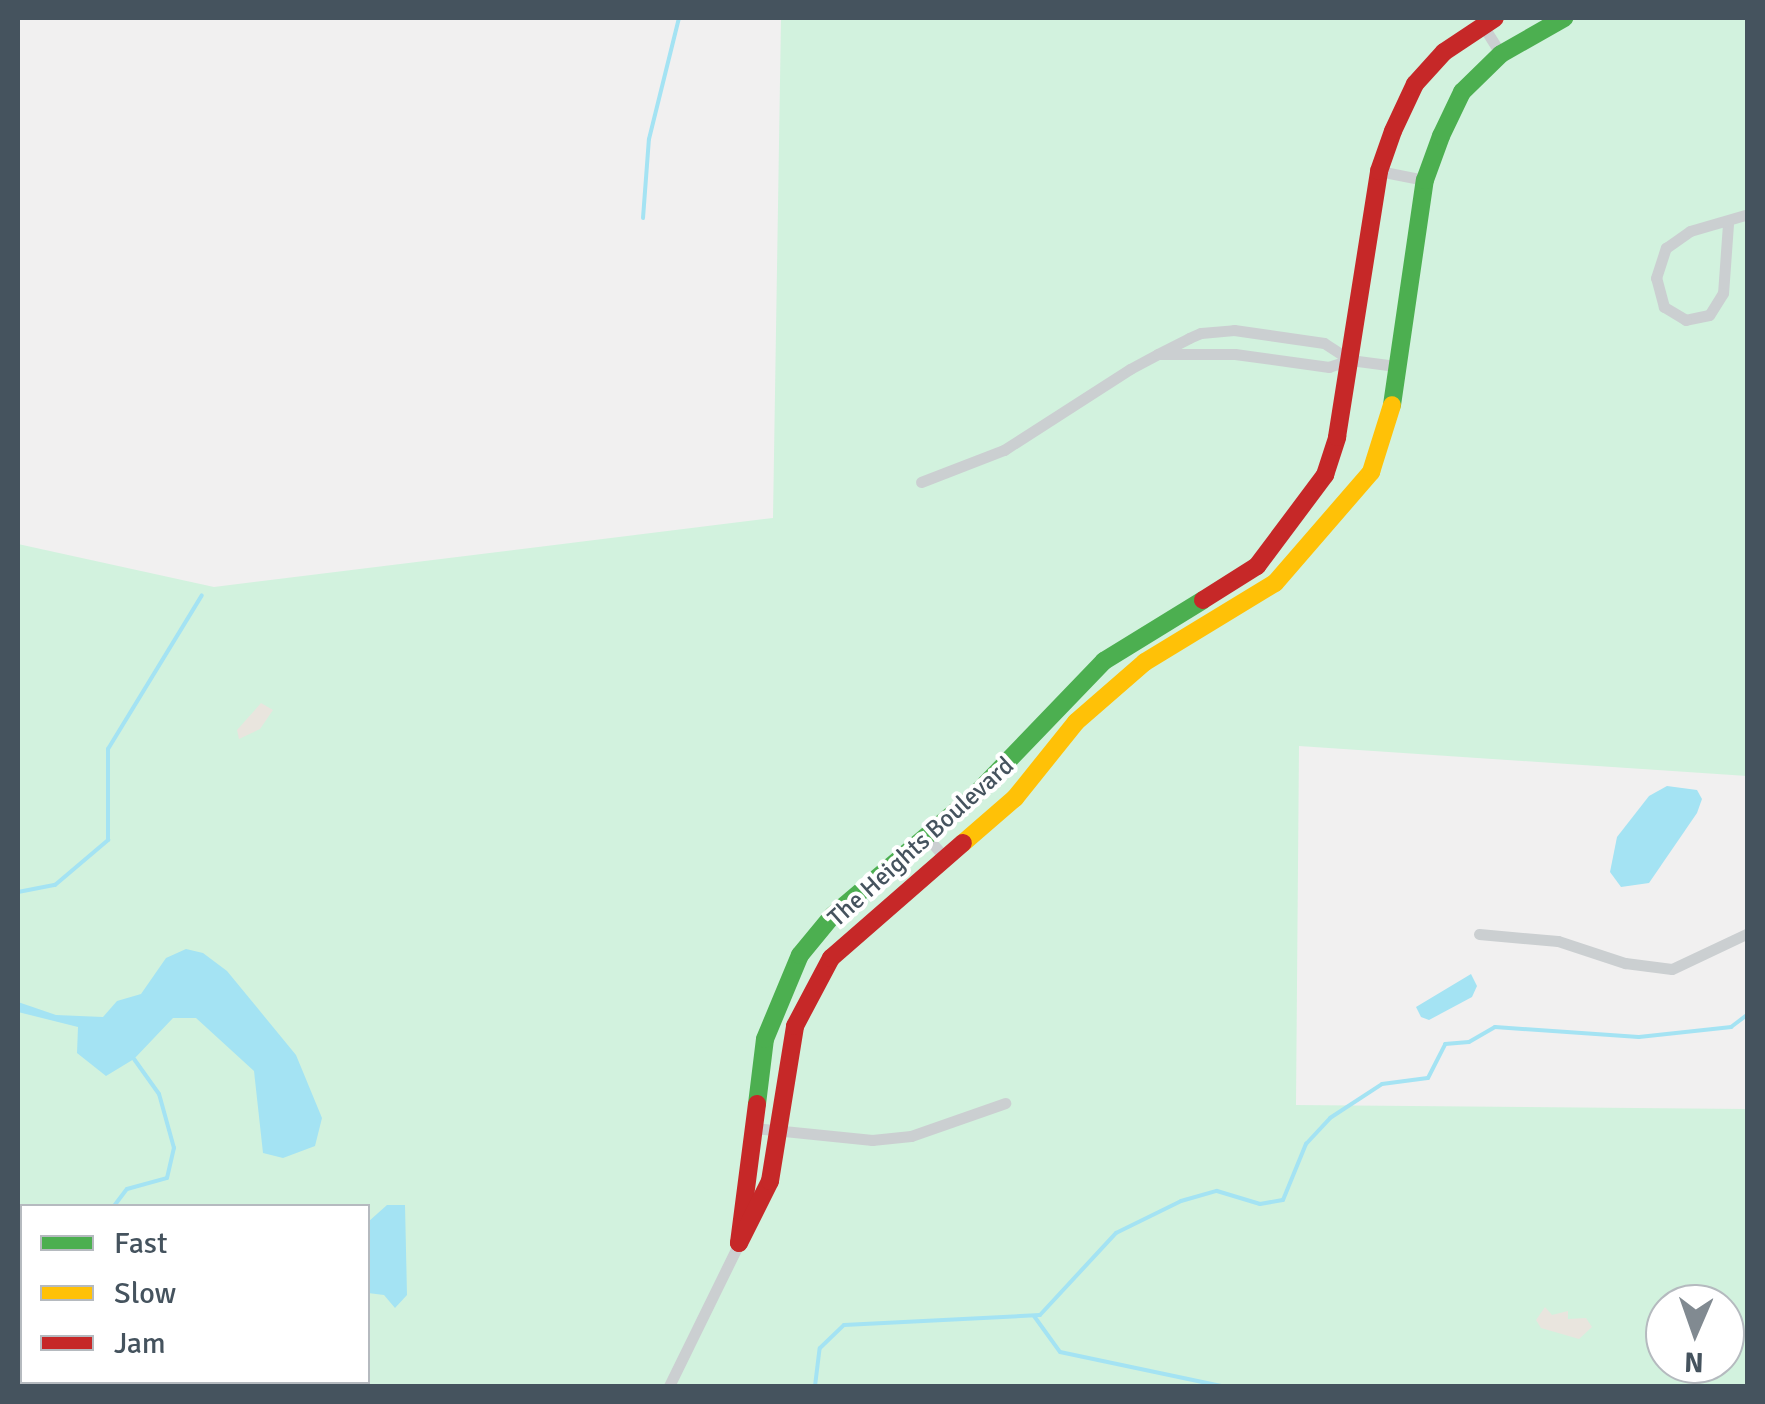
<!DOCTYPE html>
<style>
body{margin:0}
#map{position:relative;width:1765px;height:1404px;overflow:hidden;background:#f1f0f0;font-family:Signika,sans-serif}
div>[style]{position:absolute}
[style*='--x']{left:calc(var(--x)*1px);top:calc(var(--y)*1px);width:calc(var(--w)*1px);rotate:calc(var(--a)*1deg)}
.green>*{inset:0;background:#d2f2de}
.sand>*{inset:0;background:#e9e5de}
.water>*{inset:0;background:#a4e3f3}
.stream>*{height:4px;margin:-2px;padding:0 2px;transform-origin:2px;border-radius:2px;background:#a4e3f3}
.street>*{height:11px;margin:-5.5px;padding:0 5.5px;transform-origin:5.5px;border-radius:5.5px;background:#cbcfd1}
.fast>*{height:18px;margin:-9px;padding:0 9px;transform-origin:9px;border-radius:9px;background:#4caf50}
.slow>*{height:18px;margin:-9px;padding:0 9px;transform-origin:9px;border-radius:9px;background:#ffc107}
.jam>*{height:18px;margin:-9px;padding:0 9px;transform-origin:9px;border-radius:9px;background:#c62828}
span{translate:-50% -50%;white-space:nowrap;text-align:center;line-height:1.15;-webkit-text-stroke:8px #fff;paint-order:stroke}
.street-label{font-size:25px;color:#45535e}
.frame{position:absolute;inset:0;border:20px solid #45535e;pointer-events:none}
.legend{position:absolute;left:20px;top:1204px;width:350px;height:180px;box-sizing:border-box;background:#fff;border:2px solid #b5babf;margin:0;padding:12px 18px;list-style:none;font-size:30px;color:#45535e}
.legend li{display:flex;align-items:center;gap:20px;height:50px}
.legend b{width:50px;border:2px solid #b5babf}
.north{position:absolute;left:1645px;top:1284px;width:100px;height:100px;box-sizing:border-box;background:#fff;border:2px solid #b5babf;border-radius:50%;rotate:182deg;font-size:28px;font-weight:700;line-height:40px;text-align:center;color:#45535e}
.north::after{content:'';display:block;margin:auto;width:35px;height:45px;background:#818a91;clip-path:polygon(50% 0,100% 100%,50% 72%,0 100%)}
</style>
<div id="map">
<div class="green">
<i style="clip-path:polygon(evenodd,781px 18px,1747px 18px,1747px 776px,1299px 746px,1296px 1105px,1747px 1109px,1747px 1386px,18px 1386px,18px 544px,214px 587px,773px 518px,781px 18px,22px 1206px,368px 1206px,368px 1382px,22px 1382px,22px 1206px,781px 18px,1665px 1304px,1725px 1304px,1725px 1364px,1665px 1364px,1665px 1304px)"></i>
</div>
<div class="sand">
<i style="clip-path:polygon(261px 703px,273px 710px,260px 729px,239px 739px,237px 730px)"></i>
<i style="clip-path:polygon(1545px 1307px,1552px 1315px,1568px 1311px,1568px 1319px,1586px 1318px,1592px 1327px,1579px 1339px,1541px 1328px,1536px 1320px)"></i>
</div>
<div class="water">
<i style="clip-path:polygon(1667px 786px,1697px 790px,1702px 799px,1697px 813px,1649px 883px,1621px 887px,1610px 872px,1617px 837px,1649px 796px)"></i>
<i style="clip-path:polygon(186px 949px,203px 953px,227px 971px,296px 1055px,322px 1118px,315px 1146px,283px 1158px,263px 1153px,254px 1071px,196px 1018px,173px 1018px,134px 1059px,106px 1076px,77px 1053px,78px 1027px,18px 1012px,18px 1002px,56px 1015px,103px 1017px,117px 1001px,141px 994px,166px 958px)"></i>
<i style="clip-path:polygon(1471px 974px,1477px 986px,1472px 997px,1429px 1020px,1421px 1017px,1416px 1007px)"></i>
<i style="clip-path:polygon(387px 1205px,405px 1205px,407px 1295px,395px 1308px,384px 1295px,368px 1293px,368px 1222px)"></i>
</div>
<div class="stream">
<i style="--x:643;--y:218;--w:79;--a:-85.7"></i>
<i style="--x:649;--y:139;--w:125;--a:-76.1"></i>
<i style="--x:18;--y:892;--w:38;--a:-11"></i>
<i style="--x:55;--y:885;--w:70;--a:-40.3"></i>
<i style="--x:108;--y:840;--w:91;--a:-90"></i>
<i style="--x:108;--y:749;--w:180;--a:-58.6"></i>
<i style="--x:114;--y:1206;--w:21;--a:-53"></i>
<i style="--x:127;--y:1189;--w:41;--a:-15.4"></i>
<i style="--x:167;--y:1178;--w:31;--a:-77"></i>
<i style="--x:174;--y:1148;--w:56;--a:-105.5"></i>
<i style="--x:159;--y:1094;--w:43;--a:-125.5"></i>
<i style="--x:1034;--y:1316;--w:44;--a:54.2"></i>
<i style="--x:1060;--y:1352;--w:166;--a:11.9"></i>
<i style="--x:49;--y:1386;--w:12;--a:-20"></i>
<i style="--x:815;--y:1386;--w:38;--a:-83"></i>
<i style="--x:820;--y:1348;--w:33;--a:-44"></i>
<i style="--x:844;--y:1325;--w:196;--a:-2.9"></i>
<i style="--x:1040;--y:1315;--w:112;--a:-47.2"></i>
<i style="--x:1116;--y:1233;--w:72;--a:-26.2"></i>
<i style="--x:1181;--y:1201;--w:37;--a:-16"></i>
<i style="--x:1217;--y:1191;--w:45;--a:16.8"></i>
<i style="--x:1260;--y:1204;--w:23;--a:-10"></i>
<i style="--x:1283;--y:1200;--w:61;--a:-67.7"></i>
<i style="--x:1306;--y:1144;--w:35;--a:-47"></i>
<i style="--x:1330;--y:1118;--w:62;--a:-33.2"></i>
<i style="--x:1382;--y:1084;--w:46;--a:-7.4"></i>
<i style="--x:1428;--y:1078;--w:38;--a:-63"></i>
<i style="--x:1445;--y:1044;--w:24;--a:-5"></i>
<i style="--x:1469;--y:1042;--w:30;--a:-30"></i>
<i style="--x:1495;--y:1027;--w:144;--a:4"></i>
<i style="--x:1639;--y:1037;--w:93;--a:-6.2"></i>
<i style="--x:1731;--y:1027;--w:21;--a:-37"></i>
</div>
<div class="street">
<i style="--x:1482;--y:24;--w:36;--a:58"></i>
<i style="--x:1379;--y:171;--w:47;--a:11.1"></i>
<i style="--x:1728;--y:224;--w:69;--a:94.1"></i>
<i style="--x:1723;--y:293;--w:26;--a:122"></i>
<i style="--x:1709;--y:315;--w:24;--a:168"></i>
<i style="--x:1686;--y:320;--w:26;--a:-149"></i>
<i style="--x:1664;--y:307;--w:30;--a:-105"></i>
<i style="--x:1656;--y:278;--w:32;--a:-72"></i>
<i style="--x:1666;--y:248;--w:29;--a:-35"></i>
<i style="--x:1690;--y:231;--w:60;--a:-16.3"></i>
<i style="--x:1350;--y:360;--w:46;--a:7.4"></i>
<i style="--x:921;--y:482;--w:89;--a:-21.1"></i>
<i style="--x:1004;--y:450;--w:150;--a:-32.7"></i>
<i style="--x:1130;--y:369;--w:32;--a:-28"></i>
<i style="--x:1158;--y:354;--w:35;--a:-27"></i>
<i style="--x:1189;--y:338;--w:13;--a:-23"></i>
<i style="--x:1201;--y:333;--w:33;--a:-5"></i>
<i style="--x:1234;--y:330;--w:91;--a:8.2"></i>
<i style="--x:1324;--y:343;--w:31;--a:33"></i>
<i style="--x:1350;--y:360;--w:22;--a:162"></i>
<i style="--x:1329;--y:367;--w:95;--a:-172.1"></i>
<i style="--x:1235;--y:354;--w:77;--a:180"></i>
<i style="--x:926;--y:836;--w:29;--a:49"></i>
<i style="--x:1479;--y:934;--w:79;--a:5.1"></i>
<i style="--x:1558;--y:941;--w:71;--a:18.2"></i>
<i style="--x:1625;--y:963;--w:47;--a:7.3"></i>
<i style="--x:1672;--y:969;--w:84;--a:-25.3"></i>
<i style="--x:754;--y:1128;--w:119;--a:5.8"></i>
<i style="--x:872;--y:1140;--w:39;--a:-6"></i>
<i style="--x:911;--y:1136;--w:100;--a:-19.3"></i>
<i style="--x:669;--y:1386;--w:159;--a:-63.9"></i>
</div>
<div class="fast">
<i style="--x:1392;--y:405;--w:227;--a:-81.7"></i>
<i style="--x:1425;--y:180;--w:47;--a:-70"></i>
<i style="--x:1441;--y:136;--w:49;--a:-64.5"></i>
<i style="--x:1462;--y:92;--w:54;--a:-44.3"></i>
<i style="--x:1501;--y:54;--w:73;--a:-29.7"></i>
<i style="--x:757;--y:1104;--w:65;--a:-83"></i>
<i style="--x:765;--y:1039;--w:91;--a:-67.4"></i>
<i style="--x:800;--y:955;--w:52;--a:-50.5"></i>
<i style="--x:833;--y:915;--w:187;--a:-40.2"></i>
<i style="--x:976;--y:794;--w:185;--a:-46.1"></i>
<i style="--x:1104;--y:661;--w:116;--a:-31.6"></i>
</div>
<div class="slow">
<i style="--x:963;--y:843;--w:69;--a:-40.9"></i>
<i style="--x:1015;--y:798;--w:97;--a:-51.2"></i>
<i style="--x:1076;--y:722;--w:91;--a:-41"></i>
<i style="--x:1145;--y:662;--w:152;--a:-31.3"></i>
<i style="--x:1275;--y:583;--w:147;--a:-49.1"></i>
<i style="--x:1371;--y:472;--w:70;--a:-72.6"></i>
</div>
<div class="jam">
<i style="--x:1203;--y:600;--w:64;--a:-32.2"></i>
<i style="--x:1257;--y:566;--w:114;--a:-53.2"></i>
<i style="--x:1325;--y:475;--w:40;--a:-72"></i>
<i style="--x:1337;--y:437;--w:269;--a:-81"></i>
<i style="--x:1379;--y:171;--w:42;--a:-70.7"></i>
<i style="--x:1393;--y:131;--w:52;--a:-64.9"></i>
<i style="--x:1415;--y:84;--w:43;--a:-47.8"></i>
<i style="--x:1444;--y:52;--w:61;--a:-33.7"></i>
<i style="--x:757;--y:1104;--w:140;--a:97.4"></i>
<i style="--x:739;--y:1243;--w:69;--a:-63.4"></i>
<i style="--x:770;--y:1181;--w:157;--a:-80.8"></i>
<i style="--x:795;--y:1026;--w:77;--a:-62.1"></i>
<i style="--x:831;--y:958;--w:175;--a:-41.1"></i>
</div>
<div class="street-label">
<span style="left:921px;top:842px;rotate:-42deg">The Heights Boulevard</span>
</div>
<div class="frame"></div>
<ul class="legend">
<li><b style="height:12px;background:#4caf50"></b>Fast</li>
<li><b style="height:12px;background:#ffc107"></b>Slow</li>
<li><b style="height:12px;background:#c62828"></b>Jam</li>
</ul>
<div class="north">N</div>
</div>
